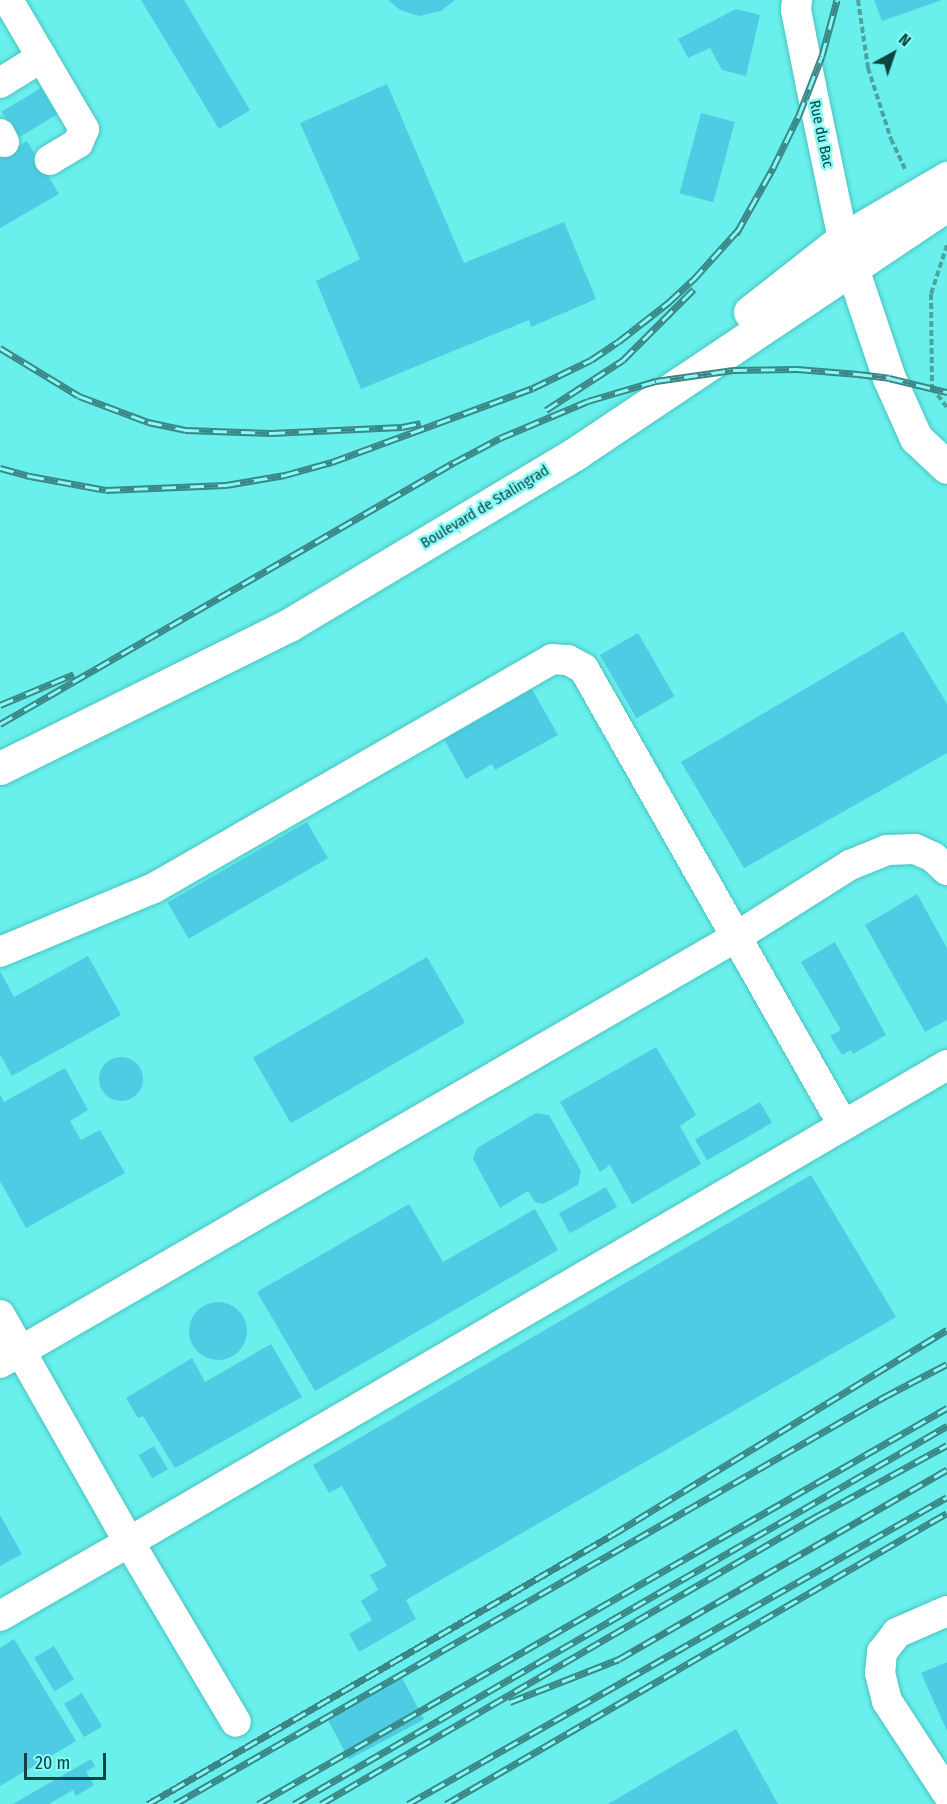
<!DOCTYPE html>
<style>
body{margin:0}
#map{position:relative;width:947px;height:1804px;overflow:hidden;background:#85faf6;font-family:"Fira Sans Condensed",sans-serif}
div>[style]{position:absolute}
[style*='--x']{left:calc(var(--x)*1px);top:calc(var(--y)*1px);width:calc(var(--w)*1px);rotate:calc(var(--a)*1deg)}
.built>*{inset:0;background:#6af0ec;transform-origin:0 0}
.building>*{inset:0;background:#4ecce4;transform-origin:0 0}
.round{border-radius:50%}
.path>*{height:4px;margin-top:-2px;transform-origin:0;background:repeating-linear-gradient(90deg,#4ca3a0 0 6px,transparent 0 9px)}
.roads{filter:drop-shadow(0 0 2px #49c3c0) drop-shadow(0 0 2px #49c3c0)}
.minor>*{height:30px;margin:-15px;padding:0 15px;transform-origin:15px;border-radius:15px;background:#fff}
.major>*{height:33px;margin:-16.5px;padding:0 16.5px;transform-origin:16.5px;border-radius:16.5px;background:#fff}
.rail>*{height:7px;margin-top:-3.5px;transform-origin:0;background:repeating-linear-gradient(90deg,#85faf6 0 14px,#3a8785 0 28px);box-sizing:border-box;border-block:2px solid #3a8785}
span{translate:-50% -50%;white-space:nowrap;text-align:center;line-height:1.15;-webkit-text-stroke:5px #85faf6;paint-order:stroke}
.street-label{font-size:15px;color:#0d4341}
.north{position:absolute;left:863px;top:24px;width:60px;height:60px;-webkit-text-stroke:4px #85faf6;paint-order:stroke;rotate:40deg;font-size:16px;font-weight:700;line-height:24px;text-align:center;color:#0d4341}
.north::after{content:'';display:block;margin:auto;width:21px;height:27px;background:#0d4341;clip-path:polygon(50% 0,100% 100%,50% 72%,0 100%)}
.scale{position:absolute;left:24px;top:1753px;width:82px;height:27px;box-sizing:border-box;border:3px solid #0d4341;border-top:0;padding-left:8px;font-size:18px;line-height:21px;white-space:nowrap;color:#0d4341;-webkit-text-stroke:4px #85faf6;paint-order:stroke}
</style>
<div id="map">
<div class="built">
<i style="left:0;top:0;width:947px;height:1804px"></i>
</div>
<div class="building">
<i style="clip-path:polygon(141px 0,184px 0,250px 110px,219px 129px)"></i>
<i style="clip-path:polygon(388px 0,455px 0,441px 11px,419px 16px,400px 10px)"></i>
<i style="clip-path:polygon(874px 0,942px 0,882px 21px)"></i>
<i style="clip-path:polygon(736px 9px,760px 15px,746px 76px,722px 70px,710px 48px,688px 58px,678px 39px)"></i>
<i style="clip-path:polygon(387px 84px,464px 263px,564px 222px,596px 299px,531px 327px,529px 320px,361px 389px,316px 281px,360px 259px,300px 123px)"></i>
<i style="left:41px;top:88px;width:31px;height:46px;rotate:59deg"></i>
<i style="left:701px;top:113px;width:35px;height:83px;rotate:15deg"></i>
<i style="clip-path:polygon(27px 141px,59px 194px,0 228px,0 157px)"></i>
<i style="clip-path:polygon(903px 631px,947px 704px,947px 753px,744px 868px,681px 762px)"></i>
<i style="left:638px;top:633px;width:73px;height:44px;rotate:60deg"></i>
<i style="clip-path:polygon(532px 689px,558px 735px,495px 770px,492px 764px,466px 779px,444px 739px)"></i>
<i style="left:307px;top:822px;width:42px;height:161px;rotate:60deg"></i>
<i style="clip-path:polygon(917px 894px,947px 948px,947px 1020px,925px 1032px,865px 925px)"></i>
<i style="clip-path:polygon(835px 942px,886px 1035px,853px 1054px,851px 1050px,842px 1055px,830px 1036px,841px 1030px,801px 962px)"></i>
<i style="clip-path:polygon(88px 956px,121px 1015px,12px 1076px,0 1054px,0 971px,14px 997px)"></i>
<i style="left:427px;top:957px;width:76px;height:201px;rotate:60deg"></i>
<i style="clip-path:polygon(656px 1047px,696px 1115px,680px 1126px,701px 1164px,632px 1204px,610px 1165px,600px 1172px,560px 1102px)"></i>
<i class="round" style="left:99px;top:1057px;width:44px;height:44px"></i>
<i style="clip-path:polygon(65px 1068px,88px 1110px,70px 1121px,81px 1140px,100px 1130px,125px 1173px,26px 1228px,0 1181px,0 1094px,4px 1102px)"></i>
<i style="left:760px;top:1102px;width:24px;height:75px;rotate:60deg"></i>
<i style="clip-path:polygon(536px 1113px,549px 1115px,581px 1171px,578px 1185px,543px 1204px,535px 1202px,528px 1191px,500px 1208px,473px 1159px,477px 1148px)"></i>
<i style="clip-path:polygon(811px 1175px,896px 1317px,406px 1600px,416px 1619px,359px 1652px,349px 1634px,372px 1620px,361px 1601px,378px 1590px,370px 1575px,387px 1566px,342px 1486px,329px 1493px,313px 1465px)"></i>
<i style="left:606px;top:1187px;width:23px;height:54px;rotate:61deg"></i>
<i style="clip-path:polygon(409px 1204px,443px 1262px,535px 1209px,558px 1250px,315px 1391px,257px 1292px)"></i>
<i class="round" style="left:189px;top:1302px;width:58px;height:58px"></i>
<i style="clip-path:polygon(271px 1344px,302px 1397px,175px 1468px,143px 1416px,138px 1418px,126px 1398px,192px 1358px,205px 1382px)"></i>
<i style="left:154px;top:1446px;width:27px;height:18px;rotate:59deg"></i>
<i style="clip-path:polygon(0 1515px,22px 1554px,0 1566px)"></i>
<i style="clip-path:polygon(14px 1639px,76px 1741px,0 1786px,0 1648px)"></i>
<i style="left:54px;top:1646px;width:39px;height:23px;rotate:59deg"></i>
<i style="clip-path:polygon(947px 1662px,947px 1731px,921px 1673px)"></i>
<i style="left:402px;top:1678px;width:47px;height:85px;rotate:62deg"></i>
<i style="left:82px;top:1693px;width:39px;height:21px;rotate:59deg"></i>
<i style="clip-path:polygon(736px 1729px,778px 1804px,608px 1804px)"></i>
<i style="clip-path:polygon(91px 1759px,95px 1766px,86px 1772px,94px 1785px,76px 1796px,73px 1790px,49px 1804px,13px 1804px)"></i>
</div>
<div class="path">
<i style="--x:858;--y:0;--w:69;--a:81.6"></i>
<i style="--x:868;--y:68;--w:75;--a:72.1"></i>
<i style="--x:891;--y:139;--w:33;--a:65"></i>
<i style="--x:947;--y:245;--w:52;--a:108.1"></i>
<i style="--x:931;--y:294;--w:94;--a:89.4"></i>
<i style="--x:932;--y:388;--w:24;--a:52"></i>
</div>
<div class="roads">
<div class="minor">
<i style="--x:8;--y:0;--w:150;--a:59.5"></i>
<i style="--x:84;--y:129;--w:15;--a:113"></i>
<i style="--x:78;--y:143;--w:33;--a:149"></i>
<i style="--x:797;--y:0;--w:10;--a:96"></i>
<i style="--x:796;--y:10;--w:77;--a:78.8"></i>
<i style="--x:811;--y:86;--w:156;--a:78.2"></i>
<i style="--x:843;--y:239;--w:23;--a:72"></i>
<i style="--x:0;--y:83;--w:49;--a:-31.8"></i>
<i style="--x:0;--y:134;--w:9;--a:63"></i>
<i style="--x:0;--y:952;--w:167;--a:-22.6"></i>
<i style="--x:154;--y:888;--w:459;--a:-29.9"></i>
<i style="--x:552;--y:659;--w:16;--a:4"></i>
<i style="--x:568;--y:660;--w:18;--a:29"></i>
<i style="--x:584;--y:669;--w:524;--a:60.4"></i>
<i style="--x:0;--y:1315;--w:261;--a:60.4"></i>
<i style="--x:129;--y:1542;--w:947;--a:-30.25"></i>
<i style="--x:0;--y:1363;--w:850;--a:-30.06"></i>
<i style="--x:736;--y:937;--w:135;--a:-32.3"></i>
<i style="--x:850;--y:865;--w:40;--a:-22"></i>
<i style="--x:887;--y:850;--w:28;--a:-2"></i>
<i style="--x:915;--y:849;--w:20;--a:24"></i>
<i style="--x:933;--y:857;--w:19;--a:43"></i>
<i style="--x:947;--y:1611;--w:55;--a:156.3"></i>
<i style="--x:897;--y:1633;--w:24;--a:128"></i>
<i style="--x:882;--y:1652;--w:21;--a:95"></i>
<i style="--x:880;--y:1673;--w:29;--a:76"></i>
<i style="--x:887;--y:1701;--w:110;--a:56.9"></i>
<i style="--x:0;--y:1616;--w:149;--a:-29.8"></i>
<i style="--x:129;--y:1542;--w:209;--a:59.3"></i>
</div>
<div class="major">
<i style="--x:852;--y:268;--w:116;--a:71.4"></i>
<i style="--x:889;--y:378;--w:66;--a:65.8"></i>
<i style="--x:916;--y:438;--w:42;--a:43.1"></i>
<i style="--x:750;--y:312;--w:118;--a:-38.1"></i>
<i style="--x:843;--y:239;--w:121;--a:-30.4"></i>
<i style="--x:0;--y:768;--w:322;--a:-26.3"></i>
<i style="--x:289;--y:625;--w:335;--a:-30.9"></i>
<i style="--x:576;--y:453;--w:446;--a:-33.8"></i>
</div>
</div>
<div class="rail">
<i style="--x:736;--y:234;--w:76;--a:-60.7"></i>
<i style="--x:773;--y:168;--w:59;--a:-63.9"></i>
<i style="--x:799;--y:115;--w:63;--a:-68.7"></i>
<i style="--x:822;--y:56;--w:58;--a:-75"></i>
<i style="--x:0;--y:348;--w:92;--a:31.3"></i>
<i style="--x:79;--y:396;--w:74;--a:20.6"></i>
<i style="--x:148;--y:422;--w:38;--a:12"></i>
<i style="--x:185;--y:430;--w:86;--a:2"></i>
<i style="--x:271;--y:433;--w:131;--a:-2.6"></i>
<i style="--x:402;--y:427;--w:19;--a:-12"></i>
<i style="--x:546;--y:410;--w:92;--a:-33"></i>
<i style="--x:623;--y:360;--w:100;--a:-45"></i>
<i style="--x:0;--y:468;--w:31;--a:15"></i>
<i style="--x:30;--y:476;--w:77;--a:10.4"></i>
<i style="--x:106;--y:490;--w:120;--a:-2.4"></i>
<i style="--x:226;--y:485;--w:60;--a:-9.6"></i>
<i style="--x:285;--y:475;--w:49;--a:-15.5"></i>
<i style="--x:332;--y:462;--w:214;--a:-20.2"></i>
<i style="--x:533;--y:388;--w:64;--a:-25.8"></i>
<i style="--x:591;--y:360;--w:32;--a:-34"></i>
<i style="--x:618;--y:342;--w:65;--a:-38.1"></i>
<i style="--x:669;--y:302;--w:33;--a:-43"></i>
<i style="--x:693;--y:280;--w:69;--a:-48"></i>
<i style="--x:0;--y:705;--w:80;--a:-22.7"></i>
<i style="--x:0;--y:724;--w:523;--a:-29.95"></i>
<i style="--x:453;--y:463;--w:53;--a:-28"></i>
<i style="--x:500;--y:438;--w:95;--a:-22.8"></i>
<i style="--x:588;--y:401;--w:71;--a:-16.4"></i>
<i style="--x:656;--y:381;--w:78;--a:-8.1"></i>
<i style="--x:733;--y:370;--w:64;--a:-0.9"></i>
<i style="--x:797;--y:369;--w:61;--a:4.7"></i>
<i style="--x:858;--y:374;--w:31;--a:7"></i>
<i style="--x:889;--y:378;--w:60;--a:13.6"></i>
<i style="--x:510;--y:1702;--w:117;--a:-21.5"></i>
<i style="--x:619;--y:1659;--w:379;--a:-30"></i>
<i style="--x:148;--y:1804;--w:536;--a:-30.1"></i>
<i style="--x:612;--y:1535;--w:393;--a:-31.5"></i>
<i style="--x:175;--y:1804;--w:818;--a:-29.86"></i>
<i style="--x:884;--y:1397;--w:71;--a:-27.6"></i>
<i style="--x:258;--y:1804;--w:795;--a:-29.89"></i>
<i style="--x:294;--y:1804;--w:755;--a:-30.07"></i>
<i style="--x:321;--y:1804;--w:574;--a:-30.14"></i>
<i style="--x:817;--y:1516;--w:148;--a:-28.6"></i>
<i style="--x:408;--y:1804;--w:620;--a:-29.66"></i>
<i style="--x:446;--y:1804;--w:579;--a:-30.15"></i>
</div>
<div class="street-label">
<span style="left:821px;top:134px;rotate:78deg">Rue du Bac</span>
<span style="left:485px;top:507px;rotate:-31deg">Boulevard de Stalingrad</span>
</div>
<div class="north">N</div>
<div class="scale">20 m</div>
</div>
